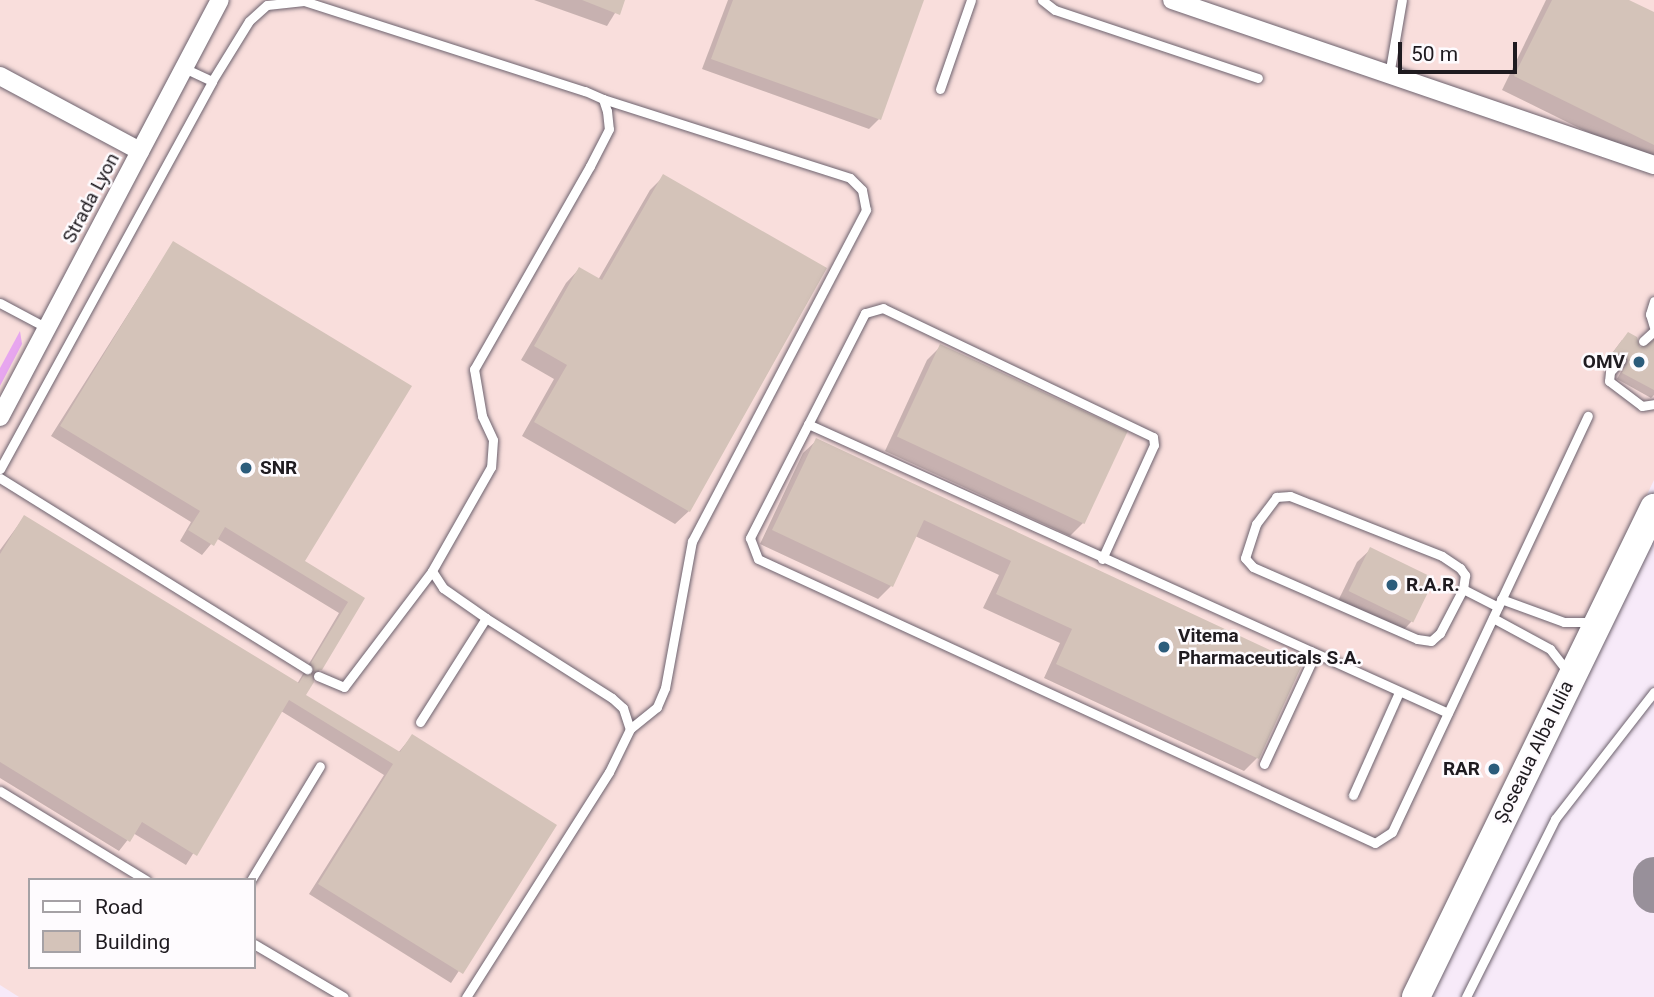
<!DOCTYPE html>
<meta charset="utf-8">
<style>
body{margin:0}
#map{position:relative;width:1654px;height:997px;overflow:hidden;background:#f7eaf9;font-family:Roboto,sans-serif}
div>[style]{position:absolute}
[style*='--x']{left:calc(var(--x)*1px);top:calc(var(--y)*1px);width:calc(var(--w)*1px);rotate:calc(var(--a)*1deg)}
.industrial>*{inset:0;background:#f9dedc}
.green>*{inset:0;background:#e7a6ef}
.shadow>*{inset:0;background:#0003}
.taxiway>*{height:42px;margin:-21px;padding:0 21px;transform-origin:21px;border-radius:21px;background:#98909a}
.building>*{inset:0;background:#d4c3b9;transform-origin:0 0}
.roads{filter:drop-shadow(0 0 2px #6d626e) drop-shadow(0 0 2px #6d626e)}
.lane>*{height:9px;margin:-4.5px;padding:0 4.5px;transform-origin:4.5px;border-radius:4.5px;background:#fff}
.street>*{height:18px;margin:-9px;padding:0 9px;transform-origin:9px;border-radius:9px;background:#fff}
.primary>*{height:28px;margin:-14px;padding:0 14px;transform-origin:14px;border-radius:14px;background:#fff}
.dots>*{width:19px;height:19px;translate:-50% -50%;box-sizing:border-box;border:4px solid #fefbfe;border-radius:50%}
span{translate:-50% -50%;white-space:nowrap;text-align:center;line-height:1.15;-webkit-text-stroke:5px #fefbfe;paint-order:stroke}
.street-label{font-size:19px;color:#1f1b20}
.poi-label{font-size:19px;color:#1f1b20;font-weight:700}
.right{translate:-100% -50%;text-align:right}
.left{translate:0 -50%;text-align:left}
.legend{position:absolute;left:28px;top:878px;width:228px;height:91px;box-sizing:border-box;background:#fefbfe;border:2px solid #a5a1a5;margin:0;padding:9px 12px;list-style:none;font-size:21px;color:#1f1b20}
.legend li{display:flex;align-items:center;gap:14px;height:35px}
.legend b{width:35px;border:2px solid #a5a1a5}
.scale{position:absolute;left:1398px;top:42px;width:119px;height:32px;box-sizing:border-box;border:4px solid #1f1b20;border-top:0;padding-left:9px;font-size:21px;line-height:24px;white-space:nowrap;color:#1f1b20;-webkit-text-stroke:5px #fefbfe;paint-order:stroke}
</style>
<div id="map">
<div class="industrial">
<i style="clip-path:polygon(evenodd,0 0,1654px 0,1654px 480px,1408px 997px,19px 997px,0 985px,0 0,30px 880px,254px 880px,254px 967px,30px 967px,30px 880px)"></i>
</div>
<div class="green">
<i style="clip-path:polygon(20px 331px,22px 344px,0 386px,0 368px)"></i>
</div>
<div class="shadow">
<i style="clip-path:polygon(534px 0,623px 0,607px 26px)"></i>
<i style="clip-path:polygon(728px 0,923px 0,879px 119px,869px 129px,702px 69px)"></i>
<i style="clip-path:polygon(1546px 0,1625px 0,1654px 14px,1654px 165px,1502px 90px)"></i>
<i style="clip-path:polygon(664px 176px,689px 511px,675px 524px,522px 436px,554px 379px,521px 360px,566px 283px,579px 269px,598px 280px,650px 190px)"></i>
<i style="clip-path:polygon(173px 243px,303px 562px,363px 598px,304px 696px,398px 753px,412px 736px,554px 825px,451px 983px,309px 894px,384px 775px,281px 711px,186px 865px,133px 833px,119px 851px,0 778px,0 550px,24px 517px,297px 684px,339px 613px,216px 538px,202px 555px,180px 541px,191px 522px,51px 436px)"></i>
<i style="clip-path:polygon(1654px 320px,1654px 395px,1651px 398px,1617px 379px,1623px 368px,1619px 360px,1607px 360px,1622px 340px,1641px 350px,1653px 342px)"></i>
<i style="clip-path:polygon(941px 346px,1084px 522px,1070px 536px,885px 451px,927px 360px)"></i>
<i style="clip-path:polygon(817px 440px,1300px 666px,1257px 758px,1244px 771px,1044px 678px,1060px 643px,983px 608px,999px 575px,915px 536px,891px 586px,878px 599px,760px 544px,803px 453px)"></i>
<i style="clip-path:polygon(1371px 549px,1433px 580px,1411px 622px,1398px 636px,1336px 605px,1357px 562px)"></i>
</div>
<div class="taxiway">
<i style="--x:1654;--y:878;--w:14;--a:90"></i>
</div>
<div class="building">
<i style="clip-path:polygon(582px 0,625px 0,620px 15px)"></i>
<i style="clip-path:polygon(733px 0,924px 0,881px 120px,711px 59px)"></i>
<i style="clip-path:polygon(1552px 0,1629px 0,1654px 12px,1654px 145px,1514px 76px)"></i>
<i style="clip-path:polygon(663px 174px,827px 268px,690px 512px,534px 422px,567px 365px,534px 346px,579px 267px,602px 280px)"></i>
<i style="clip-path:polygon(173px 241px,412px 386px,305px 561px,365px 598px,322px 670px,314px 671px,311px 663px,348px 602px,225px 527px,214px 546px,188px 530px,200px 511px,60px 426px)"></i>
<i style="clip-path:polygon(1628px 332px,1637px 337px,1640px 347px,1654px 340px,1654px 390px,1622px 373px,1628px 361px,1625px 354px,1611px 355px)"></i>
<i style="left:940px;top:344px;width:207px;height:102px;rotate:25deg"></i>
<i style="clip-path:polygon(816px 438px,1302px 665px,1259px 759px,1056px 664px,1072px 629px,996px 594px,1011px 561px,924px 520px,893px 587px,772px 530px)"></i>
<i style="clip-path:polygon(24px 515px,299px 683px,304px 675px,311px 674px,314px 682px,306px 695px,400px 752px,412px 734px,557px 825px,463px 974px,318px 884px,393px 764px,289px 700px,197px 856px,142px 822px,130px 842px,0 762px,0 554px)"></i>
<i style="left:1370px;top:547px;width:72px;height:49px;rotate:26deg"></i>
</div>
<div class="roads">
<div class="lane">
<i style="--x:1042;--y:0;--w:16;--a:38"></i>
<i style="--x:1055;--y:10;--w:214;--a:18.5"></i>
<i style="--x:184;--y:68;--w:31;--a:25"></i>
<i style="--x:212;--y:81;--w:70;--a:-58.3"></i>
<i style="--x:249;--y:21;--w:24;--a:-42"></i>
<i style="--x:267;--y:5;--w:37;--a:-6"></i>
<i style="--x:304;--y:1;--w:295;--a:17.8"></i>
<i style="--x:585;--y:91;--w:20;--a:24"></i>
<i style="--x:603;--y:99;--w:13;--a:72"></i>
<i style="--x:607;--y:111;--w:18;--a:84"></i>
<i style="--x:609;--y:129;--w:42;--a:117.2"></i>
<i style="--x:590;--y:166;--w:234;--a:119.7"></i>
<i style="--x:474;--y:369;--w:48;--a:80.3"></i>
<i style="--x:482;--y:416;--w:26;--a:65"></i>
<i style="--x:493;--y:440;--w:27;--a:94"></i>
<i style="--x:491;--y:467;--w:120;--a:119.6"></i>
<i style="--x:432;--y:571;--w:20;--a:57"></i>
<i style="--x:443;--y:588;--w:52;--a:34.9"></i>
<i style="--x:486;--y:618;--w:149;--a:32.4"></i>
<i style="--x:612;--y:698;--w:15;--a:42"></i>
<i style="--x:623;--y:708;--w:22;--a:72"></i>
<i style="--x:630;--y:729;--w:48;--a:116"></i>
<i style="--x:609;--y:772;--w:267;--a:122.4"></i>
<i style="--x:1389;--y:75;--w:76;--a:-80.2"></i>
<i style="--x:940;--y:89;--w:94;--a:-70.8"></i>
<i style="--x:603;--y:99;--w:259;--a:17.7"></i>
<i style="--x:850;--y:178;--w:17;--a:45"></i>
<i style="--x:862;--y:190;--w:20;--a:79"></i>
<i style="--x:866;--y:210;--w:374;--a:117.7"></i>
<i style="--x:692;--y:541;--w:149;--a:100.4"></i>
<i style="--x:665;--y:688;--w:21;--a:113"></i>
<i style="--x:657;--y:707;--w:35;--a:141"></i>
<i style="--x:1654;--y:301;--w:14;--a:107"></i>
<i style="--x:1650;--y:314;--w:14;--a:73"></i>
<i style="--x:0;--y:303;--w:53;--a:28"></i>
<i style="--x:1643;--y:341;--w:15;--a:-42"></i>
<i style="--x:1621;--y:360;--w:16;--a:133"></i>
<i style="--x:1610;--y:372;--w:9;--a:96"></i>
<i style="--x:1609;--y:381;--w:41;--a:37.1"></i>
<i style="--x:1642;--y:406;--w:12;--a:-9"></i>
<i style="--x:808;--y:424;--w:702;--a:24.3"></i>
<i style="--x:0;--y:469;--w:442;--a:-61.3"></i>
<i style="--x:0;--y:478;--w:362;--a:31.9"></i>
<i style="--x:1290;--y:496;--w:163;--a:21.5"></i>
<i style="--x:1442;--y:556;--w:22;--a:34"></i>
<i style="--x:1460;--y:568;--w:9;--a:54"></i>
<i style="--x:1465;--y:575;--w:14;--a:98"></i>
<i style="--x:1463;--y:589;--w:50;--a:117.6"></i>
<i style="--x:1440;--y:633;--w:12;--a:138"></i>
<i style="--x:1431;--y:641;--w:14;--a:-172"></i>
<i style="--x:1417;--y:639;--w:179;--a:-156.3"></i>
<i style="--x:1253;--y:567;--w:12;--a:-132"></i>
<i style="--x:1245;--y:558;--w:36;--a:-72"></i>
<i style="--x:1256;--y:524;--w:34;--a:-53"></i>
<i style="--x:1276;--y:497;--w:14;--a:-4"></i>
<i style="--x:1102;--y:559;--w:125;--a:-65.5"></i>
<i style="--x:1154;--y:445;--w:8;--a:-97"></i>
<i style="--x:1153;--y:437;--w:299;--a:-154.5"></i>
<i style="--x:883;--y:308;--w:19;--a:164"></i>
<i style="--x:865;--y:313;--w:253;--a:117.1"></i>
<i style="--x:750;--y:538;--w:22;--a:69"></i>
<i style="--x:758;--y:559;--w:679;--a:24.72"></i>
<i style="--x:1375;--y:843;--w:20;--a:-33"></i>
<i style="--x:1392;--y:832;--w:460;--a:-64.8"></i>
<i style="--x:1463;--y:589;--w:39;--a:27"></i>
<i style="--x:1501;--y:599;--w:67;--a:20.1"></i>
<i style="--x:1564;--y:622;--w:29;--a:0"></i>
<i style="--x:1493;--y:618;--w:65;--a:28.5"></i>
<i style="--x:1550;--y:649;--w:31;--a:52"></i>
<i style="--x:318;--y:676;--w:28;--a:23"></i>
<i style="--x:344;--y:687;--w:146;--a:-52.8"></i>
<i style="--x:420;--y:722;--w:123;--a:-57.6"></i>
<i style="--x:1264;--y:764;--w:121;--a:-65.1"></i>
<i style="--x:0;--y:791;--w:171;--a:31.4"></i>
<i style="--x:1353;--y:795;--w:113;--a:-65.9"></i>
<i style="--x:251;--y:880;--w:133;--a:-58.8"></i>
<i style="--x:254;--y:944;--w:104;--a:30.5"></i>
<i style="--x:1466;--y:997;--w:199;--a:-63.4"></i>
<i style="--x:1555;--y:819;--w:161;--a:-52.1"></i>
</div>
<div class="street">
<i style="--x:1172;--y:0;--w:509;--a:18.9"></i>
<i style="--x:0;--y:76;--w:159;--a:28.2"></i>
<i style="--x:0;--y:417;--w:471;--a:-62.2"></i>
</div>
<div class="primary">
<i style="--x:1416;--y:997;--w:544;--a:-64.05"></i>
</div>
</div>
<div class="dots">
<i style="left:1639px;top:362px;background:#2c5c7b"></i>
<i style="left:246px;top:468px;background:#2c5c7b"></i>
<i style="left:1392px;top:585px;background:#2c5c7b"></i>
<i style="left:1164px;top:647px;background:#2c5c7b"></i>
<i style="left:1494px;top:769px;background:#2c5c7b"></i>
</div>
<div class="street-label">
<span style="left:91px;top:198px;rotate:-62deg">Strada Lyon</span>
<span style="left:1534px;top:752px;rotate:-64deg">Șoseaua Alba Iulia</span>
</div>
<div class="poi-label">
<span class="right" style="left:1625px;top:362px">OMV</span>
<span class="left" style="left:260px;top:468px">SNR</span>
<span class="left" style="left:1406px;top:585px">R.A.R.</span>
<span class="left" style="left:1178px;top:647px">Vitema<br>Pharmaceuticals S.A.</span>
<span class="right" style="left:1480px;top:769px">RAR</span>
</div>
<ul class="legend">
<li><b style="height:9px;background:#fff"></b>Road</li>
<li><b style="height:19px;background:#d4c3b9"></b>Building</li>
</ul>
<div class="scale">50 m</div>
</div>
